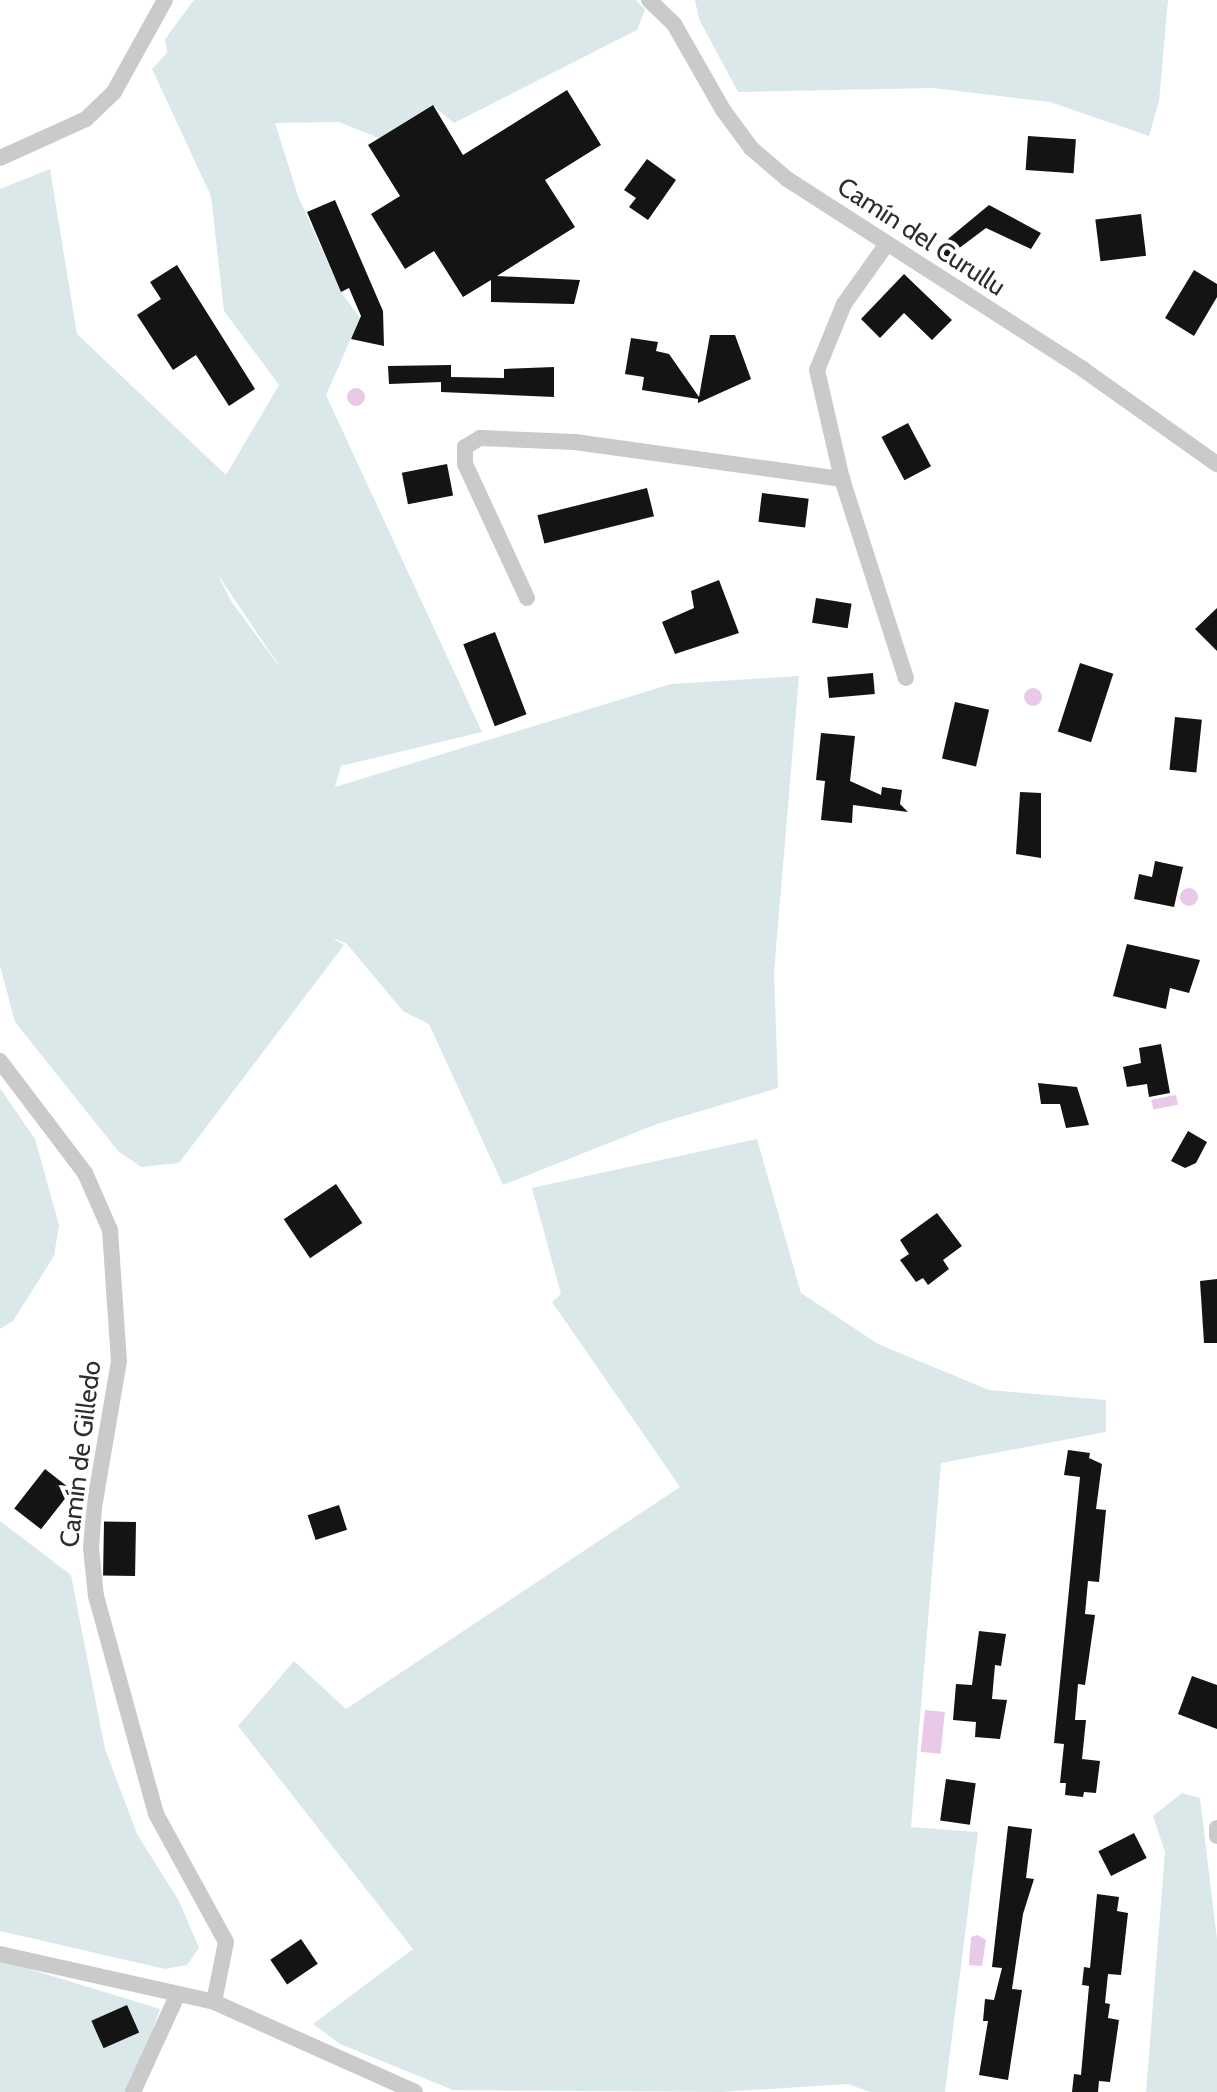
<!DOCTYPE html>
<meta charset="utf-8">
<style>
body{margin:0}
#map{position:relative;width:1217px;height:2092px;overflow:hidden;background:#fff;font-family:Cabin,sans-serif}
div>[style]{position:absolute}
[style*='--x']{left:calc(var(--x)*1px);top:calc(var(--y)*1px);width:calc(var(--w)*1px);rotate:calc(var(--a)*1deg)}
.green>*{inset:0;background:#dbe8e9}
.water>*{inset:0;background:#e8c9e7;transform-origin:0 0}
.round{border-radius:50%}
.building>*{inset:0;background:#141414;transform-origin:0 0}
.minor>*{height:16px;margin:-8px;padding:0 8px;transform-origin:8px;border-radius:8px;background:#cacaca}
span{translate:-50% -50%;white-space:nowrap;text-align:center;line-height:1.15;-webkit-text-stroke:8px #fff;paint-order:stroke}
.street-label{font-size:26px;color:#2d2d2d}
</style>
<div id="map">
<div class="green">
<i style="clip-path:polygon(evenodd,194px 0,636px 0,645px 10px,637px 30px,454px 123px,432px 105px,379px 138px,339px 122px,275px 123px,298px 196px,341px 292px,360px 318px,326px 395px,482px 732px,341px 766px,335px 787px,671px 684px,799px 676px,774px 972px,778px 1088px,657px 1124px,503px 1185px,429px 1024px,403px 1011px,346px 943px,332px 938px,344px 945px,179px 1163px,141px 1167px,118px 1151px,15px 1022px,0 966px,0 189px,50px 169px,77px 334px,226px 475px,279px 385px,224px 311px,211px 196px,152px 69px,167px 53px,165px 39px,194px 0,218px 575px,278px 664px,278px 665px,231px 601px,218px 575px)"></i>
<i style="clip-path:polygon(695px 0,1168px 0,1159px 101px,1149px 136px,1050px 102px,933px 88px,738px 92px,699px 19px)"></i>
<i style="clip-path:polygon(0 1088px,35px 1139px,59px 1225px,54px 1256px,13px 1321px,0 1329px)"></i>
<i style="clip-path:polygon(757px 1139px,801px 1293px,878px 1344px,989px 1390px,1106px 1400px,1106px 1432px,941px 1463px,911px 1827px,978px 1832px,945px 2092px,870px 2092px,848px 2084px,722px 2092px,453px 2090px,340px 2044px,313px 2024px,413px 1949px,238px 1726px,294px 1661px,346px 1709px,680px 1487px,552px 1302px,561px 1294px,532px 1188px)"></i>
<i style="clip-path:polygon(0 1521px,71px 1575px,105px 1749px,137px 1834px,179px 1901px,199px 1948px,187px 1965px,165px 1969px,0 1931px)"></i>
<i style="clip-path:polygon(1182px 1793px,1200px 1798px,1217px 1939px,1217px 2092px,1146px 2092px,1165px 1852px,1153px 1816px)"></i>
<i style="clip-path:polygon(0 1960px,160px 2009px,130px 2092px,0 2092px)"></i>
</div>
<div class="water">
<i class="round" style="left:347px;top:388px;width:18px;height:18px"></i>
<i class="round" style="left:1024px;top:688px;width:18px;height:18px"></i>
<i class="round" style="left:1180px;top:888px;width:18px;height:18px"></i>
<i style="left:1176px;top:1095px;width:10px;height:25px;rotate:79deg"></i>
<i style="left:925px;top:1710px;width:20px;height:42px;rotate:6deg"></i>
<i style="clip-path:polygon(977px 1935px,986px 1940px,982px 1966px,969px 1965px,971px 1937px)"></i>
</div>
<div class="building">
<i style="clip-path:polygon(567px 90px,601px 145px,545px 180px,575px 227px,497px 276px,580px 280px,574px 304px,491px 302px,491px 280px,463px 297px,434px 251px,405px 269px,371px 214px,400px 196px,368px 145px,433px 105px,463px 155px)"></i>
<i style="left:1028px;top:136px;width:48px;height:34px;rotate:4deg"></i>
<i style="clip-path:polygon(647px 159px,676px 180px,648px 220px,629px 207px,636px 198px,624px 190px)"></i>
<i style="clip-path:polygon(335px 200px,383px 311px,384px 346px,351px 339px,361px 316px,349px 288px,341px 292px,307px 212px)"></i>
<i style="clip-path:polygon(989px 205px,1041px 233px,1031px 249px,986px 228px,946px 258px,937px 248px)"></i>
<i style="left:1141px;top:214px;width:42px;height:46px;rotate:83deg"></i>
<i style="clip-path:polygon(177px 265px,255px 389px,229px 406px,196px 355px,173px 370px,137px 315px,161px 299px,150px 282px)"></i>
<i style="clip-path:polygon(1194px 270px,1217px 284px,1217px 297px,1194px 336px,1165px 318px)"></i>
<i style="clip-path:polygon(904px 274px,952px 320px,932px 340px,904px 313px,880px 338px,861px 319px)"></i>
<i style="clip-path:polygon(710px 335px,735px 335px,751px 379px,698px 403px,698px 399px,642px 390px,644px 377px,625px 374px,631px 338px,658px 342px,656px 351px,669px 354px,699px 397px)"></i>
<i style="clip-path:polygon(451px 365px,451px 377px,504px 378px,504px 369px,554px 367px,554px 397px,441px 392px,441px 382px,389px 384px,388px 366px)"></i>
<i style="left:908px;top:423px;width:49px;height:30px;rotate:62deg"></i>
<i style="left:447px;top:464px;width:32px;height:46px;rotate:79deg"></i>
<i style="left:647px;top:488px;width:29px;height:113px;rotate:76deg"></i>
<i style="left:762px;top:493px;width:47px;height:29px;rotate:7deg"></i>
<i style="clip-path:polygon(719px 580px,739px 633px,675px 654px,662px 622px,694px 608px,691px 591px)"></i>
<i style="left:816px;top:598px;width:36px;height:25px;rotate:9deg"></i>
<i style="clip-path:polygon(1217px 608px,1217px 651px,1195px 629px)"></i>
<i style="left:495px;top:632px;width:88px;height:34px;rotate:69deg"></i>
<i style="left:1080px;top:663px;width:35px;height:72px;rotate:18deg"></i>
<i style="left:873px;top:673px;width:21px;height:46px;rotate:85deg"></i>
<i style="left:955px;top:702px;width:35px;height:58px;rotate:13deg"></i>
<i style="left:1175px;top:717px;width:27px;height:53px;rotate:6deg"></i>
<i style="clip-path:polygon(821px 733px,855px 736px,850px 781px,881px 795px,882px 787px,902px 790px,900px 804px,908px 812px,853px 805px,852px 823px,821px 820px,825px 781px,816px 780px)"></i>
<i style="clip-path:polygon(1020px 792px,1041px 793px,1041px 858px,1016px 854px)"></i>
<i style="clip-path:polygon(1155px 861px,1183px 867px,1174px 907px,1134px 899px,1139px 874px,1152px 877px)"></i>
<i style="clip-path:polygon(1127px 944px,1200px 960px,1189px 993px,1170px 988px,1166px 1009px,1113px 996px)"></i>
<i style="clip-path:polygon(1161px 1044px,1170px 1093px,1149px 1097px,1147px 1084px,1127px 1087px,1123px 1067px,1141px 1063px,1139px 1048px)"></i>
<i style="clip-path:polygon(1038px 1083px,1077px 1087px,1089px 1125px,1066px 1128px,1060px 1104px,1041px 1104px)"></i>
<i style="clip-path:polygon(1188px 1131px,1207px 1142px,1196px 1163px,1185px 1168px,1171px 1161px)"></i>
<i style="left:336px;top:1184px;width:47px;height:63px;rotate:56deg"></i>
<i style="clip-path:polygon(937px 1213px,962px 1246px,943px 1260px,949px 1269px,928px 1285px,923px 1278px,916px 1282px,900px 1260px,909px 1254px,900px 1240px)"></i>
<i style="clip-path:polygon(1217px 1279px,1217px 1343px,1204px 1343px,1200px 1281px)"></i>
<i style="clip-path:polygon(1068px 1450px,1090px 1453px,1089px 1458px,1102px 1464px,1096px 1509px,1106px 1510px,1099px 1582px,1088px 1581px,1085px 1614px,1095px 1615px,1085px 1685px,1078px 1684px,1075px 1720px,1086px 1720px,1082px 1759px,1100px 1761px,1096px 1793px,1084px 1792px,1083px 1797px,1065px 1795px,1066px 1783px,1060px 1783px,1064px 1744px,1054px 1743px,1080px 1477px,1064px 1475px)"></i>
<i style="left:45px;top:1469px;width:34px;height:50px;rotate:38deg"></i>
<i style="left:339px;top:1505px;width:26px;height:33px;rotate:72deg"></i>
<i style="left:136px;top:1522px;width:54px;height:32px;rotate:91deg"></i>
<i style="clip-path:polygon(979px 1631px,1006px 1634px,1001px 1666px,995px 1665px,992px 1699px,1007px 1700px,1000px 1739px,975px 1737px,976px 1722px,953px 1720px,956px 1684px,972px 1685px)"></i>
<i style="clip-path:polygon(1192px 1676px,1217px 1685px,1217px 1729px,1178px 1714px)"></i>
<i style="left:946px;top:1779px;width:30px;height:42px;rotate:8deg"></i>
<i style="clip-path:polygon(1008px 1826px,1032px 1829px,1026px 1878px,1034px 1879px,1023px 1914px,1012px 1989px,1022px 1990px,1008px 2080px,979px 2075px,988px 2021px,983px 2021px,985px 1999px,994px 2000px,1002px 1968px,992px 1967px)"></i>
<i style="left:1134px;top:1833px;width:28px;height:40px;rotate:63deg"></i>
<i style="clip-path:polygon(1097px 1894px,1119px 1897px,1117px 1911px,1128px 1913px,1121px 1975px,1108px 1974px,1105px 2003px,1110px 2004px,1108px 2018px,1119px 2020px,1110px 2082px,1099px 2081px,1098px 2092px,1072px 2092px,1074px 2074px,1081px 2075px,1089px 1986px,1082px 1985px,1084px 1967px,1090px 1968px)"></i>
<i style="left:301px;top:1939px;width:30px;height:37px;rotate:56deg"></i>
<i style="left:127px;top:2005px;width:30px;height:39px;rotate:66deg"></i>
</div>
<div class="minor">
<i style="--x:649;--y:0;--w:35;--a:44"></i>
<i style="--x:674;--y:24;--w:99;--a:60.3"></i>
<i style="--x:723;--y:110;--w:47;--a:53.6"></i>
<i style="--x:751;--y:148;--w:48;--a:40.7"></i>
<i style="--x:787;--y:179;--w:353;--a:32.7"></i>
<i style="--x:1084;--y:370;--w:163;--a:35.3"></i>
<i style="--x:0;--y:158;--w:94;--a:-24.4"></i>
<i style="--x:86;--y:119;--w:39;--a:-44"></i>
<i style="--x:114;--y:92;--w:105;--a:-61"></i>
<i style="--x:886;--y:245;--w:72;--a:125.4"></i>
<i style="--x:844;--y:304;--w:71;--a:112.2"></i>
<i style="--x:817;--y:370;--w:112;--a:77.1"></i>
<i style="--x:842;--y:479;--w:209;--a:72.2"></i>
<i style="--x:527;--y:598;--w:148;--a:-114.8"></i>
<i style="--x:465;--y:464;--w:17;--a:-90"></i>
<i style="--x:465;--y:447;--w:17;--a:-31"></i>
<i style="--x:480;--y:438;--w:95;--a:2.4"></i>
<i style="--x:575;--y:442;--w:270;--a:7.9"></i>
<i style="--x:0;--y:1061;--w:141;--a:52.8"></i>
<i style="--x:85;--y:1173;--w:62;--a:66.3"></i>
<i style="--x:110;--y:1230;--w:131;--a:86.1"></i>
<i style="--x:119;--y:1361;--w:149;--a:99.7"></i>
<i style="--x:94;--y:1508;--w:40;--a:94.3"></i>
<i style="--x:91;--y:1548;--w:48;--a:84.1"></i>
<i style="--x:96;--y:1596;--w:226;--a:74.6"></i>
<i style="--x:156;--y:1814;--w:146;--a:61.3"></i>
<i style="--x:226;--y:1942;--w:61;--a:101.3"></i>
<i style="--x:1217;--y:1828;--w:8;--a:90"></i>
<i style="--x:0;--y:1954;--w:219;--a:12.6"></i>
<i style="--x:214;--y:2002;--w:220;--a:24.1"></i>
<i style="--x:133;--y:2092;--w:106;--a:-65.4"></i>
</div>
<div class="street-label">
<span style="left:921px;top:237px;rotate:33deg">Camín del Curullu</span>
<span style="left:81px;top:1454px;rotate:-83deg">Camín de Gilledo</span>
</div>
</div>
